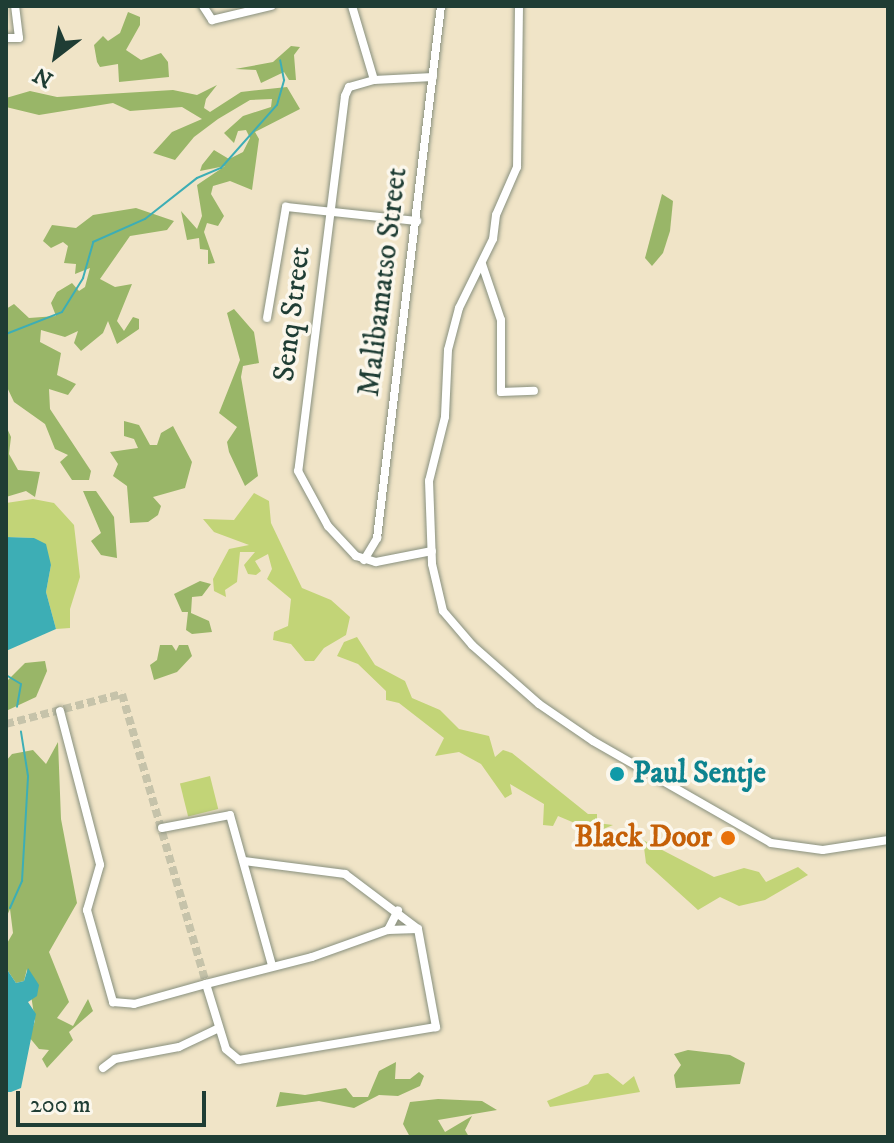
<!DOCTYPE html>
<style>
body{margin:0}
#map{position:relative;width:894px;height:1143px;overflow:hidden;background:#f0e4c7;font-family:"IM FELL DW Pica",serif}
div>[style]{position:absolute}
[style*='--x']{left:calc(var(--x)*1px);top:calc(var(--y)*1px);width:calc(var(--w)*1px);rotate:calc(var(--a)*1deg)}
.green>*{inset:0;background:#c2d477;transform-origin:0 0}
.forest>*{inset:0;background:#99b668}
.water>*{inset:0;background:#3daeb5}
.stream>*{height:2px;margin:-1px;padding:0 1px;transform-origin:1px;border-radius:1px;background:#3daeb5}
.minor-tunnel>*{height:8px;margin-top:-4px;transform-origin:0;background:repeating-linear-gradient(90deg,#c6c3aa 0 8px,transparent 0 12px)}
.roads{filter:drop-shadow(0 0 2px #88907e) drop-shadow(0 0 2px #88907e)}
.minor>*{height:8px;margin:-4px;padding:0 4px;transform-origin:4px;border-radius:4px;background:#fff}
.dots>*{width:22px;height:22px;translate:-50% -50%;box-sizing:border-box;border:4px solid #fbf7ec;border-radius:50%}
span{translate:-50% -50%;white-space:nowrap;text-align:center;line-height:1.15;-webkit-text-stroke:7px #fbf7ec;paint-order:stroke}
.street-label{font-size:30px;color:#1f3d34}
.culture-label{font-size:30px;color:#0d838f;font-weight:700}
.left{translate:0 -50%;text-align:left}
.food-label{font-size:30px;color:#c56008;font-weight:700}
.right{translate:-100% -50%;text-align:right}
.frame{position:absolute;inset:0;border:8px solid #1f3d34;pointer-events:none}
.north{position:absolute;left:16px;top:16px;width:80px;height:80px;-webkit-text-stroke:6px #fbf7ec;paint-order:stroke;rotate:211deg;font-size:22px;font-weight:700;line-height:32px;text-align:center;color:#1f3d34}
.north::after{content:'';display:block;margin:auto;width:28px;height:36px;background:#1f3d34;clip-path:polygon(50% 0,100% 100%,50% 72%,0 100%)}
.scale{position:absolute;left:16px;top:1091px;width:190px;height:36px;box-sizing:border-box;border:4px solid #1f3d34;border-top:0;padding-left:10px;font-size:24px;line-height:28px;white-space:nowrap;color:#1f3d34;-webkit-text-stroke:6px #fbf7ec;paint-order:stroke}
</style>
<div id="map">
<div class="green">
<i style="clip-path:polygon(254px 493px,269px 501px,271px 523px,302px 588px,331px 600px,350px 617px,346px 635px,324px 648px,314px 661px,305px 661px,291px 644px,273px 640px,274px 632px,288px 626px,291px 599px,267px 579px,272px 569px,268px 554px,255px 561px,261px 571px,256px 575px,248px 574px,244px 565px,255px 552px,240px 552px,237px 582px,225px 590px,226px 597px,214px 591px,213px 579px,229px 549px,249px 545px,214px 532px,203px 519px,234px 520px)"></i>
<i style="clip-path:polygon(33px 499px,54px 503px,74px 525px,80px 577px,70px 609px,70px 628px,56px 629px,46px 592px,51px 565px,34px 538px,6px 537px,6px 503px)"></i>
<i style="clip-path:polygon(357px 637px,375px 665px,405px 681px,412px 698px,440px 710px,459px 729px,489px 736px,495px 757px,503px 750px,512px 753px,588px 814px,597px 814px,597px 823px,613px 825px,596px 832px,558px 816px,553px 826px,543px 825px,544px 804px,510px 784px,512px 794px,505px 798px,481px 764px,459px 752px,435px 756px,444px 738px,399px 703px,386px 700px,386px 691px,358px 664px,337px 656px,344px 642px)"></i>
<i style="left:210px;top:776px;width:34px;height:31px;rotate:76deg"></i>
<i style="clip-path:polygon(643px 840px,714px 877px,744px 868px,759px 872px,766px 882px,798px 867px,808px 875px,765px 900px,739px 906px,720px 897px,698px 910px,646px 863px)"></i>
<i style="clip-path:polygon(608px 1073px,623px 1085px,634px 1076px,640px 1092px,550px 1107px,547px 1101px,588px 1084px,594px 1075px)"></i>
</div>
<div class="forest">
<i style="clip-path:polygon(128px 12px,140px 17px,140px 25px,126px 50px,141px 60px,161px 53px,168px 62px,169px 77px,119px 82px,118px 64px,100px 67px,97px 62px,94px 45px,103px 36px,108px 41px,120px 33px)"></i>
<i style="clip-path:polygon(291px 46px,300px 47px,294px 55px,296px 80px,289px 80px,284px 72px,261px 83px,256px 70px,235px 69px,273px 62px)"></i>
<i style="clip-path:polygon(217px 85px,206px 99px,204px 108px,210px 112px,241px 92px,287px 87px,300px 109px,255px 132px,259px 139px,252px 190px,230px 181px,213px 186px,211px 194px,224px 216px,218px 226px,207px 223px,204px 232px,215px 263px,208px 264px,208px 250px,200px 249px,199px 238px,187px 240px,181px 211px,197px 229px,202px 216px,197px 185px,225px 166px,200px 171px,202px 165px,214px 150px,229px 159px,243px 152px,250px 138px,246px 130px,238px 131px,234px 143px,224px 133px,243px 116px,271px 107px,272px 99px,250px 100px,218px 119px,194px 137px,175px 160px,153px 153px,172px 132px,202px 119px,182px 107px,130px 111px,113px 103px,39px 115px,6px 107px,6px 98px,30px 91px,57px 97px,173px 90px,197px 95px)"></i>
<i style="clip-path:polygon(662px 194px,673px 201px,670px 231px,663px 253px,652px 266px,645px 258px)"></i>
<i style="clip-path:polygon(136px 208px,174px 221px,167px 230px,130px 236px,100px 279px,115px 287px,132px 284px,117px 321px,124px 331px,133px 317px,139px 319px,139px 329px,117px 344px,108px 321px,103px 333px,81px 351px,74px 343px,78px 331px,65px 337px,41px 330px,40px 342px,61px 353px,57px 375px,76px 384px,68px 395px,49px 389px,50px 409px,91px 471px,89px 480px,72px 480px,60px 462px,68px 455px,55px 449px,45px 424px,14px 402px,6px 385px,6px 309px,14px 304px,29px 318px,56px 316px,51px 303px,57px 292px,72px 283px,79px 291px,85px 287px,90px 268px,75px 274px,76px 264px,64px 263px,68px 246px,63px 242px,51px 248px,43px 241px,52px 225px,76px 228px,93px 215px)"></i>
<i style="clip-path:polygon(234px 309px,254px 332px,259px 363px,243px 366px,241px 377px,258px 476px,245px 486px,229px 452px,227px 442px,237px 427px,219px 413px,240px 360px,227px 313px)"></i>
<i style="clip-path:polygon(124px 421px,139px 425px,150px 445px,157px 445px,161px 433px,173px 426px,192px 462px,185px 488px,153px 497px,161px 506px,158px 515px,148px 522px,130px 523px,127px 486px,113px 476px,118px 464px,110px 452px,138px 448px,134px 439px,124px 436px)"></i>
<i style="clip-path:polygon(6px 426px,11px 437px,9px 454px,18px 470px,40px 472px,35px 497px,26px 491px,6px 497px)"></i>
<i style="clip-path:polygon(83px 491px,96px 491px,114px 517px,117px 558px,101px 555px,91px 541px,101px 533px)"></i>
<i style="clip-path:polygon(200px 581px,211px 584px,202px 596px,192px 597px,191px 613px,209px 621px,212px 632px,192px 634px,186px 630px,188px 612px,182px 612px,174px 594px)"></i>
<i style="clip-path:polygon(160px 645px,172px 645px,176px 651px,179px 645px,188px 645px,192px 656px,177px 672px,154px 680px,150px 665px,157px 660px)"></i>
<i style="clip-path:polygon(45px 661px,47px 671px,36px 697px,6px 711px,6px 682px,25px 663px)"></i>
<i style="clip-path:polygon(58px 742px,61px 819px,77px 903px,49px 952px,69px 1002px,57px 1018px,73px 1026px,88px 999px,93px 1011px,69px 1032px,73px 1040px,47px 1068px,42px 1059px,49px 1050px,39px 1049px,29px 1037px,35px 1021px,27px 969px,24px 981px,16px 983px,6px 968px,6px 945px,13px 933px,10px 909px,6px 918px,6px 761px,12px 754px,33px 750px,46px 764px)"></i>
<i style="clip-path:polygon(688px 1050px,730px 1055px,745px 1063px,740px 1084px,676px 1088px,674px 1075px,681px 1065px,674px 1054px)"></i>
<i style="clip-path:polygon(396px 1062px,395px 1079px,410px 1079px,419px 1072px,424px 1076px,420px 1086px,398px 1096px,379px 1095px,354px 1108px,319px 1101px,276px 1107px,280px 1092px,305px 1095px,346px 1088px,353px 1097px,368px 1097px,379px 1071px)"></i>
<i style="clip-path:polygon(438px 1099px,482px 1101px,497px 1110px,438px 1120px,445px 1132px,472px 1116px,465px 1130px,469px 1137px,410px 1137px,403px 1124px,410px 1102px)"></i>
</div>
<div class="water">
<i style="clip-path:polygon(6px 537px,34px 538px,46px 544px,51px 565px,46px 592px,56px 629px,6px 651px)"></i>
<i style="clip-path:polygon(6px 968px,16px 983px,24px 981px,28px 968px,39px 985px,37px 996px,28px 1002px,36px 1014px,21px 1088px,11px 1092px,6px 1092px)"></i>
</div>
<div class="stream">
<i style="--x:6;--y:334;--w:60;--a:-21.4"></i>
<i style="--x:62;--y:312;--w:40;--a:-58"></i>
<i style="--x:83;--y:278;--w:37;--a:-74"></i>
<i style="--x:93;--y:242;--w:57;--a:-23.9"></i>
<i style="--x:145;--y:219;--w:66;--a:-38.3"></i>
<i style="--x:197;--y:178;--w:26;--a:-23"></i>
<i style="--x:221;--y:168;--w:84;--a:-48.4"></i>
<i style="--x:277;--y:105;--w:26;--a:-74"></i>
<i style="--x:284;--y:80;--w:20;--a:-101"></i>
<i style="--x:6;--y:675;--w:17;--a:31"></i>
<i style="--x:21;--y:684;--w:23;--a:100"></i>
<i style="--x:10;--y:908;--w:30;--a:-66"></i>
<i style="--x:22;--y:881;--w:105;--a:-86.7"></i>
<i style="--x:28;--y:776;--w:45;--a:-99"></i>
</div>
<div class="minor-tunnel">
<i style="--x:6;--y:724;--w:120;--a:-14.5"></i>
<i style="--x:122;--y:694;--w:302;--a:73.8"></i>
</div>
<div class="roads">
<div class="minor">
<i style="--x:203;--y:6;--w:17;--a:57"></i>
<i style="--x:212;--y:20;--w:61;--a:-13.3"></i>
<i style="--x:352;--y:6;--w:77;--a:73.4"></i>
<i style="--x:374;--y:80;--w:26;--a:164"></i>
<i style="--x:349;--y:87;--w:10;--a:114"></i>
<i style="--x:345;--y:96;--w:378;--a:97.1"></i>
<i style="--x:298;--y:471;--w:63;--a:61.4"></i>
<i style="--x:328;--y:526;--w:41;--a:47"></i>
<i style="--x:356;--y:556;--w:21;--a:17"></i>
<i style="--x:376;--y:562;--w:57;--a:-11.1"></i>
<i style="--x:519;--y:6;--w:161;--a:90.7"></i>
<i style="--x:517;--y:167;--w:52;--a:113.6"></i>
<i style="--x:496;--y:215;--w:24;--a:97"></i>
<i style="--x:493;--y:239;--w:77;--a:116.2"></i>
<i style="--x:459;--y:308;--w:43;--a:104.7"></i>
<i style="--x:448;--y:350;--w:67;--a:92.6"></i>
<i style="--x:445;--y:417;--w:66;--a:104"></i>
<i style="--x:429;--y:481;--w:83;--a:87.9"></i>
<i style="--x:432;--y:564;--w:48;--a:76.8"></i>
<i style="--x:443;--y:611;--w:45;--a:49.5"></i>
<i style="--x:472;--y:645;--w:89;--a:41.4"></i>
<i style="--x:539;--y:704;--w:65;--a:34.4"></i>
<i style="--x:593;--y:741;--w:205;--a:29.8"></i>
<i style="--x:771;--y:843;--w:52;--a:7.7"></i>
<i style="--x:823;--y:850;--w:66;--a:-8.7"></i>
<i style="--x:6;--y:38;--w:13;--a:0"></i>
<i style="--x:19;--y:38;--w:32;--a:-97"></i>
<i style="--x:374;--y:80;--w:59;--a:-2.9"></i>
<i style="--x:482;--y:264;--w:59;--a:71.3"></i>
<i style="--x:501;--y:320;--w:72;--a:90"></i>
<i style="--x:501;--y:392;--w:33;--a:-2"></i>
<i style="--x:267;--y:318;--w:113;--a:-80.3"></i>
<i style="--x:286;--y:207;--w:132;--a:6.1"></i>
<i style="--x:364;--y:560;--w:26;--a:-59"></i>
<i style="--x:377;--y:538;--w:536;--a:-83.14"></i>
<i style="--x:60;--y:711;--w:159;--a:75.4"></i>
<i style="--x:100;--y:865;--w:47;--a:106.1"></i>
<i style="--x:87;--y:910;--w:96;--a:74.2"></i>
<i style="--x:113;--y:1002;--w:21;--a:5"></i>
<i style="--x:134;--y:1004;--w:75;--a:-15.5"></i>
<i style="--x:162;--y:828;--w:69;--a:-10.8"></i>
<i style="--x:230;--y:815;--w:156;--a:74.4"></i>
<i style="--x:244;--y:861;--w:102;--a:7.3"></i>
<i style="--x:345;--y:874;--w:91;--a:37"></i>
<i style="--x:418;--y:929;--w:100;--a:79.6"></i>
<i style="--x:436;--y:1027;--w:200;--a:170.5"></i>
<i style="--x:239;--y:1060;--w:17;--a:-140"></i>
<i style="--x:226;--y:1049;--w:68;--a:-107.1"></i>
<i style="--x:206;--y:984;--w:109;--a:-14.3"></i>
<i style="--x:312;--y:957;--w:81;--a:-19.6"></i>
<i style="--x:388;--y:930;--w:30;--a:-2"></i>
<i style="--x:388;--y:930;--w:22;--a:-63"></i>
<i style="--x:103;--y:1068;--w:15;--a:-37"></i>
<i style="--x:115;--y:1059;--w:65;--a:-10.6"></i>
<i style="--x:179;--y:1047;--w:44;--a:-25.4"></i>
</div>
</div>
<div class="dots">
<i style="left:617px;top:774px;background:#0f9aa8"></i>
<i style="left:728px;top:838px;background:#e8710a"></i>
</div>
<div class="street-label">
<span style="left:384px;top:282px;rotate:-83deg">Malibamatso Street</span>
<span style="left:293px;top:314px;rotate:-83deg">Senq Street</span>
</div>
<div class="culture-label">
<span class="left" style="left:633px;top:774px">Paul Sentje</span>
</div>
<div class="food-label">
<span class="right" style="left:712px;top:838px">Black Door</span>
</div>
<div class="frame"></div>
<div class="north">N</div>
<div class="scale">200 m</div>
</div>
